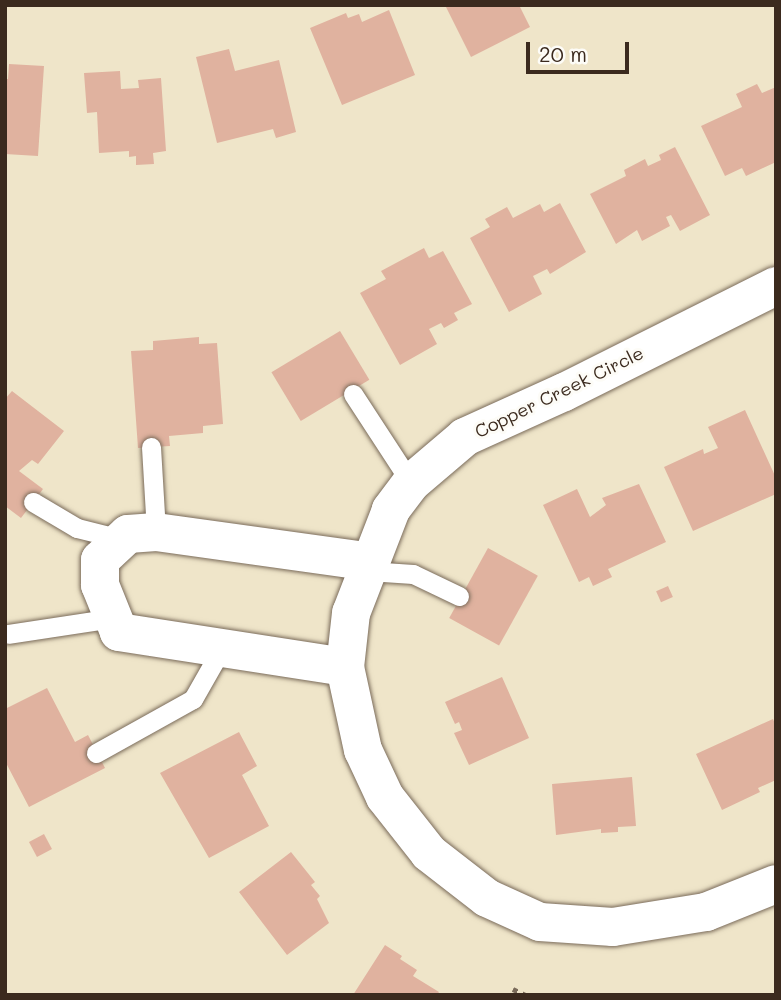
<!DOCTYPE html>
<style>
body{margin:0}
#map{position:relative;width:781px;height:1000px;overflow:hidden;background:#efe5c9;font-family:Mali,sans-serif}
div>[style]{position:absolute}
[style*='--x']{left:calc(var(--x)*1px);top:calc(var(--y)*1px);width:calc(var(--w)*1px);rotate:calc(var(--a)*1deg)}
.building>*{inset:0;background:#e0b29f;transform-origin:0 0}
.path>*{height:4.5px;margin-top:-2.25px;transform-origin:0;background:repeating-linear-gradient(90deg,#7a6b5a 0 5px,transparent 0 10px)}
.roads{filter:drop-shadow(0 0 2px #7a6b5a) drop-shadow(0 0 2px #7a6b5a)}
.lane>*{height:19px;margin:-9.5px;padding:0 9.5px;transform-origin:9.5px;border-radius:9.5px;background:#fff}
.street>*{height:38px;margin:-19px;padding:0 19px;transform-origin:19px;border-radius:19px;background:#fff}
span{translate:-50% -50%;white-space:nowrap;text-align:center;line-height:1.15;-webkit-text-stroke:6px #fdfcf7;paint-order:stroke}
.street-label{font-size:18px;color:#3b2a1e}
.frame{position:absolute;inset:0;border:7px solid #3b2a1e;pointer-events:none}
.scale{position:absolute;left:526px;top:42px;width:103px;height:32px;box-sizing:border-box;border:4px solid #3b2a1e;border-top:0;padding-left:9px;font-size:21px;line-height:24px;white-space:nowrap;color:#3b2a1e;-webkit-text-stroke:5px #fdfcf7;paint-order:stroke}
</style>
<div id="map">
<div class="building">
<i style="clip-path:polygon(445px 5px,519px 5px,530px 27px,471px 57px)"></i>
<i style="clip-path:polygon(389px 10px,415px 75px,342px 105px,310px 28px,346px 13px,348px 18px,359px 14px,362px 22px)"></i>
<i style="clip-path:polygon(229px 49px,235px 71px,279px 60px,296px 132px,276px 138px,273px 129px,217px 143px,196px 57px)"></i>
<i style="clip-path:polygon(9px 64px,44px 66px,38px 156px,5px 154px,5px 79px,8px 79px)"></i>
<i style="clip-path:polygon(120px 71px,121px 89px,139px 88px,138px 80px,161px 78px,166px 151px,153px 153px,154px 164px,136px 165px,136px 156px,129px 157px,129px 151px,99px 153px,97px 112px,87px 113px,84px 73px)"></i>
<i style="clip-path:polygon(757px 84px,762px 93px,776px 87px,776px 162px,746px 176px,742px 168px,725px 176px,701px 126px,742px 107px,736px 94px)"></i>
<i style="clip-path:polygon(675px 147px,710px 215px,680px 231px,671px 215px,666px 217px,670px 226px,642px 241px,637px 230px,616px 244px,590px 194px,626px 176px,624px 170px,645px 159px,648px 166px,661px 160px,659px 155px)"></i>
<i style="clip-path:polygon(560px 203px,586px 252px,550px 274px,547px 269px,533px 276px,542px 294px,509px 312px,470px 238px,490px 227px,485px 219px,507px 207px,513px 218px,540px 204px,544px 212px)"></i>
<i style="clip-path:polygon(424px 248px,429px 258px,443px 251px,472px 304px,454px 313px,458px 320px,444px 328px,441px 323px,429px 329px,437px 344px,400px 365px,360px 293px,386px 279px,381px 271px)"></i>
<i style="left:340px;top:331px;width:57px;height:80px;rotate:59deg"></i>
<i style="clip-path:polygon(199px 337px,199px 344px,217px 343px,223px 424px,203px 426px,203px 433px,169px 436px,170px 446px,138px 448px,131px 351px,153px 350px,153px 341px)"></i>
<i style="clip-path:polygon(12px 391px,64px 431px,38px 464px,32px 460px,19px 471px,43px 489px,21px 518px,5px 506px,5px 399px)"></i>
<i style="clip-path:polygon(745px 410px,776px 478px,776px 494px,693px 531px,664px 467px,703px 449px,704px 454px,718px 448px,708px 427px)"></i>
<i style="clip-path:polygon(639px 484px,666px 542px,608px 569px,612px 577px,593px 586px,589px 577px,579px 582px,543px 505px,577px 489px,590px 517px,606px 505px,602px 498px)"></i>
<i style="left:488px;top:548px;width:57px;height:80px;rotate:29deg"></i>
<i style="left:668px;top:586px;width:12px;height:13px;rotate:66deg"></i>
<i style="clip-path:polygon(502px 677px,529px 738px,469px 765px,454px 733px,462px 730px,459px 722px,455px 724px,445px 702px)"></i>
<i style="clip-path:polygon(47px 688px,75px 742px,88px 735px,105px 768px,29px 807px,5px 761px,5px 709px)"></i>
<i style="clip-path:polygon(773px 719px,776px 726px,776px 780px,758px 788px,760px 792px,722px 810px,696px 754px)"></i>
<i style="clip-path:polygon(239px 732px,257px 766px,242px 775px,269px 826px,209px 858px,160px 773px)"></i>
<i style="clip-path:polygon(632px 777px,636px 826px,618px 827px,618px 832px,601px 833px,601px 829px,556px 835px,552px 784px)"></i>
<i style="left:44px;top:834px;width:17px;height:17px;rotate:62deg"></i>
<i style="clip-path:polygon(291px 852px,315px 882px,311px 885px,320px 896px,317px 899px,329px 923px,287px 955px,239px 892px)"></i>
<i style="clip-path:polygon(385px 945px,402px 956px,400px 959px,417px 970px,413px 976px,439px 992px,437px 995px,353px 995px)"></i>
</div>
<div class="path">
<i style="--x:513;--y:989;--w:14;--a:25"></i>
</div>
<div class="roads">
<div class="lane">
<i style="--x:353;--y:394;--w:106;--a:56.9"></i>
<i style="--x:151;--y:447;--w:85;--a:86.6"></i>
<i style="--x:33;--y:502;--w:51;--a:30.6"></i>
<i style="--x:77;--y:528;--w:45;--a:14"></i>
<i style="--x:368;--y:571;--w:45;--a:3.8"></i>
<i style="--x:413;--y:574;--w:51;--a:25.6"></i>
<i style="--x:8;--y:634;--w:106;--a:-8.7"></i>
<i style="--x:96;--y:753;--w:111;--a:-29.1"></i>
<i style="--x:193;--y:699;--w:59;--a:-60.4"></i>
</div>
<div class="street">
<i style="--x:776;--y:286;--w:237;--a:153.4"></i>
<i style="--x:564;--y:392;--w:109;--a:155.6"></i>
<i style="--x:465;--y:437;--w:71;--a:139.6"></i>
<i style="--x:411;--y:483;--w:34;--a:127"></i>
<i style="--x:391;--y:510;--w:110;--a:111.2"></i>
<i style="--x:351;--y:613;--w:54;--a:96.3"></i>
<i style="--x:345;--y:667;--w:85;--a:77.8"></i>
<i style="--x:363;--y:750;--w:52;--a:64.9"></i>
<i style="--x:385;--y:797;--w:71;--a:51.8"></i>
<i style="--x:429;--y:853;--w:73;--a:37.8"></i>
<i style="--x:487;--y:898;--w:58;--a:24.4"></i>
<i style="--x:540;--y:922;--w:73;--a:3.9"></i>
<i style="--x:613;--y:927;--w:94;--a:-9.2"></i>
<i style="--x:706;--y:912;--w:75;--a:-21.8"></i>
<i style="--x:345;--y:667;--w:229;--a:-171.2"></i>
<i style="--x:119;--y:632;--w:51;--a:-112"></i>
<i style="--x:100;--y:585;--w:25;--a:-90"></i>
<i style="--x:100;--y:560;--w:38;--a:-43"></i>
<i style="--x:128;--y:534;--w:28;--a:-4"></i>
<i style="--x:156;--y:532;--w:217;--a:7.9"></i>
</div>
</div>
<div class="street-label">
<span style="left:559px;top:392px;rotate:-26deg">Copper Creek Circle</span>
</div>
<div class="frame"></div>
<div class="scale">20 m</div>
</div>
